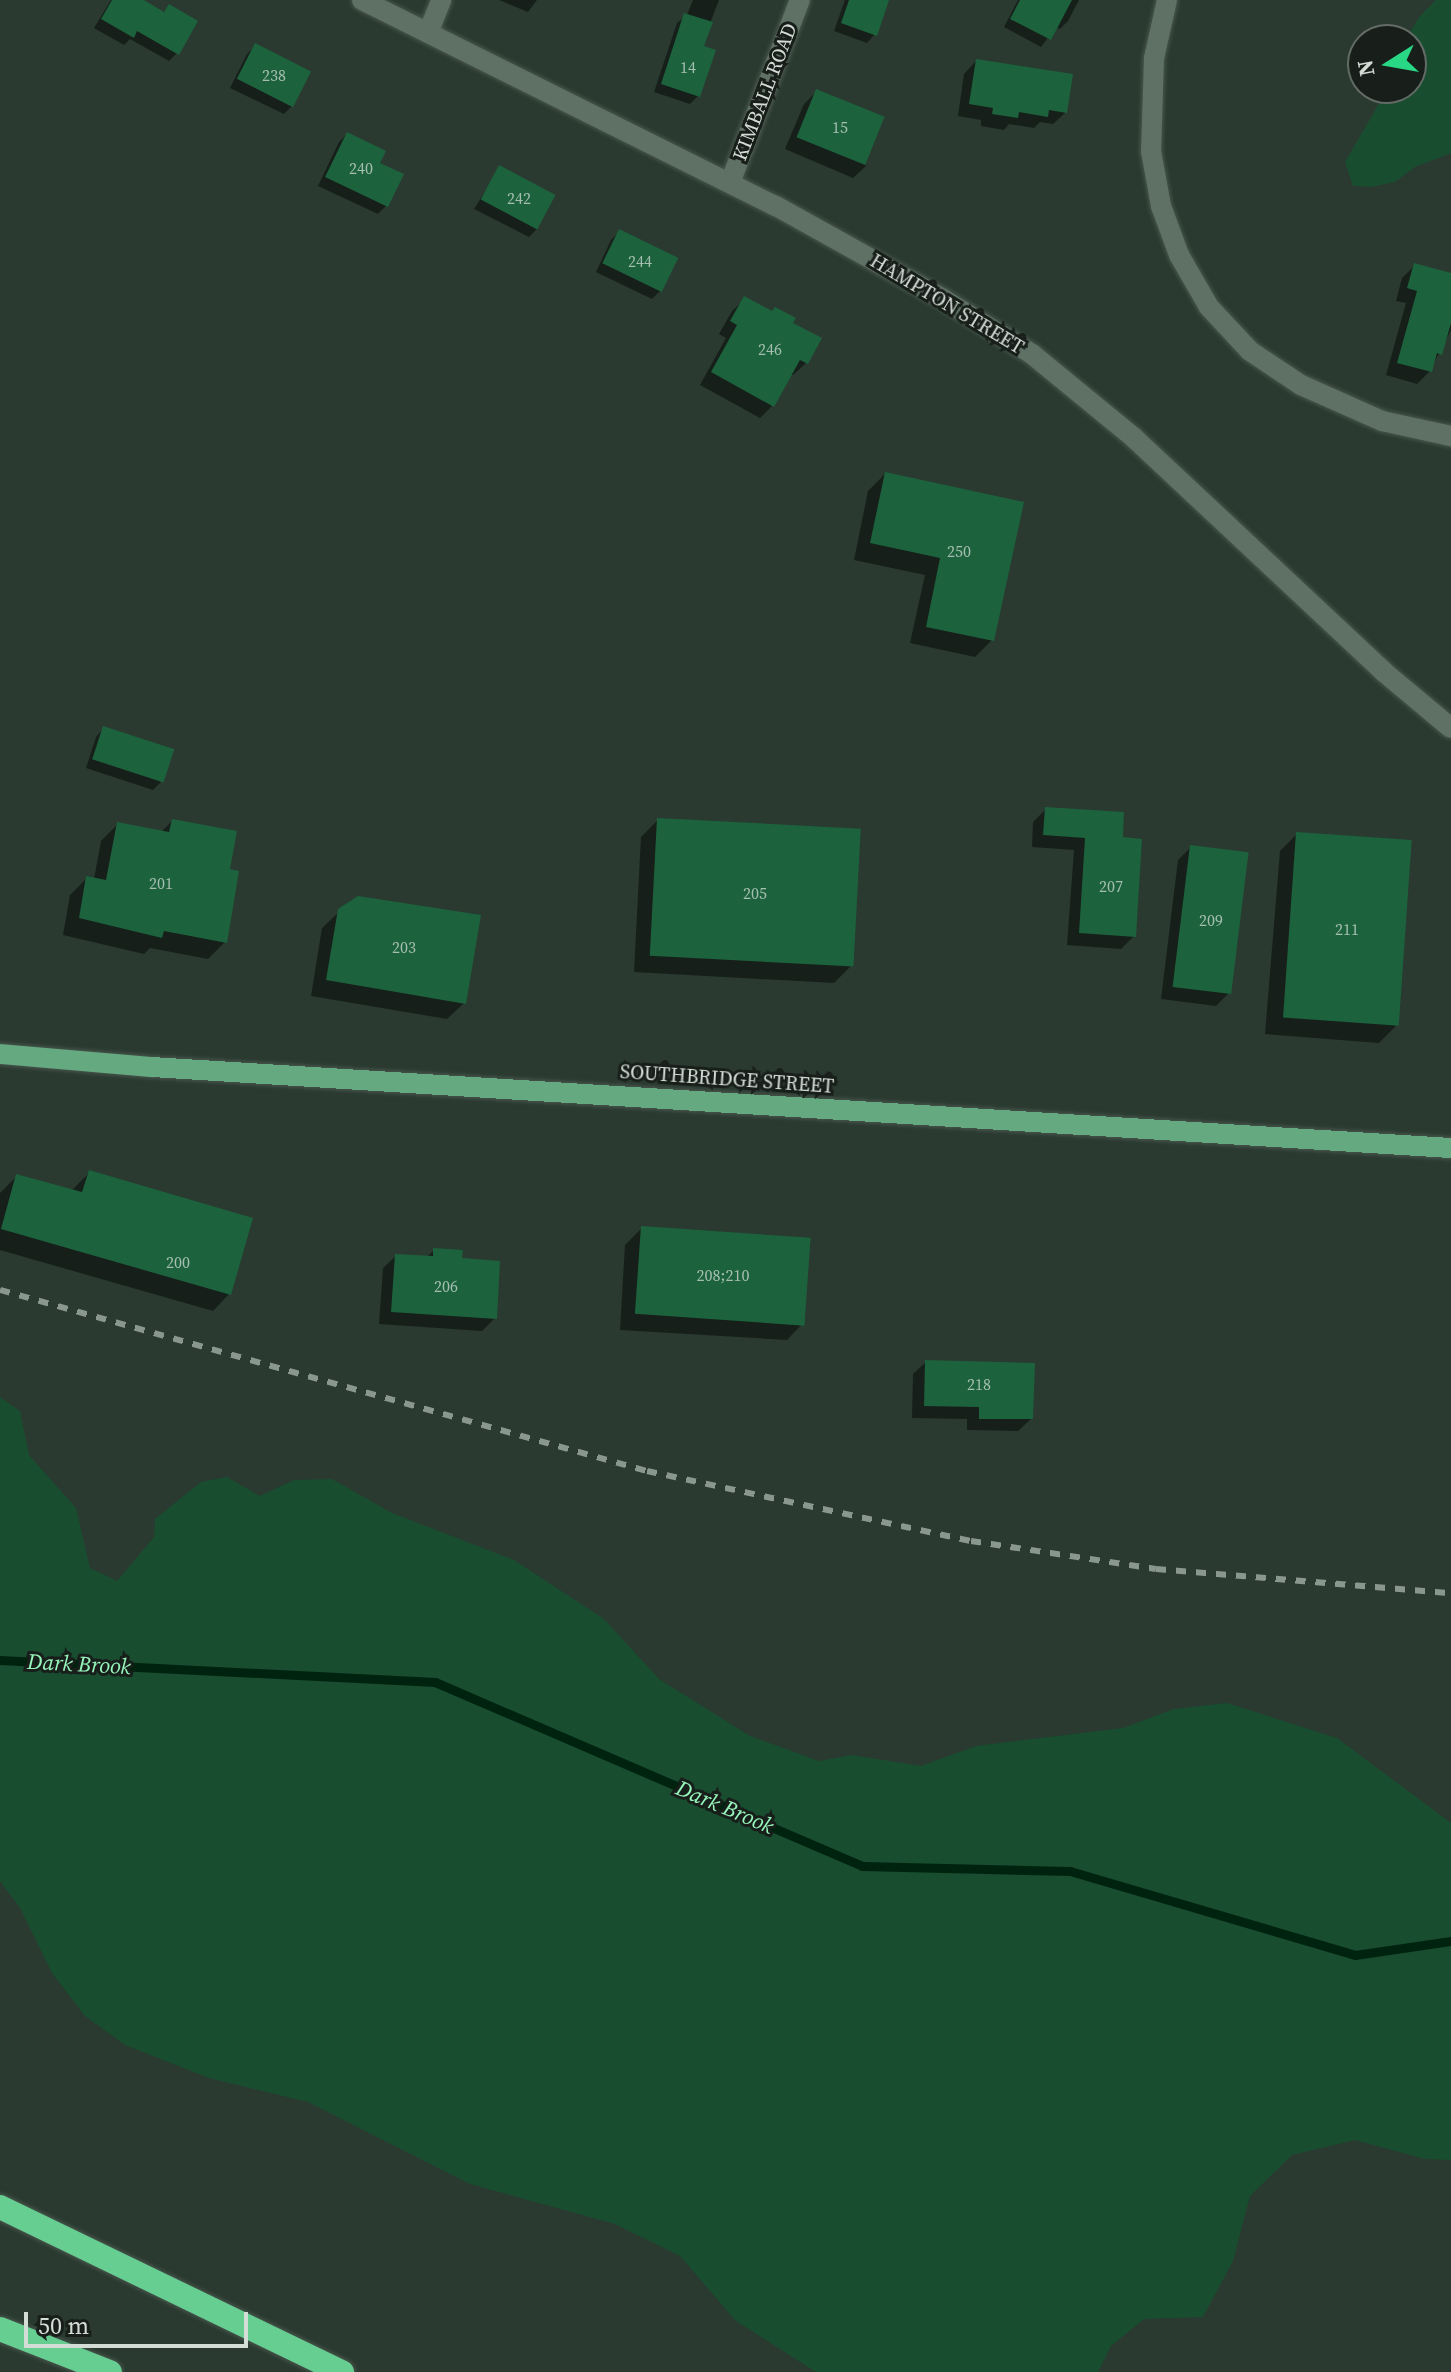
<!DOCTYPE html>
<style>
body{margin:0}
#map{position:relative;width:1451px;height:2372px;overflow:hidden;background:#2a3a30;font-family:"Source Serif 4",serif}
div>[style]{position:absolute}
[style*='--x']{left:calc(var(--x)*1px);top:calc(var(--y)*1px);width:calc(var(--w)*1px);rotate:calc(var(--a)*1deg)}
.green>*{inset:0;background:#184d30}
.shadow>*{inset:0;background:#0007}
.stream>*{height:9px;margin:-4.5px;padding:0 4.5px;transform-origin:4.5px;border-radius:4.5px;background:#002310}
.building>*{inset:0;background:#1c623d;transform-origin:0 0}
.roads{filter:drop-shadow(0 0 2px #48564d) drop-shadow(0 0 2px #48564d)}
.minor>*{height:20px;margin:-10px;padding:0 10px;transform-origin:10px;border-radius:10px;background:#5f7165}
.major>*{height:20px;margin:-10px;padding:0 10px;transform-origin:10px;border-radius:10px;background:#64a980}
.highway>*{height:24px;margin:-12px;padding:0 12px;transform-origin:12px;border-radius:12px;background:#67ce92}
.rail>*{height:6px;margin-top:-3px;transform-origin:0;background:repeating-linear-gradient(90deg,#8a978f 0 10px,transparent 0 20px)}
span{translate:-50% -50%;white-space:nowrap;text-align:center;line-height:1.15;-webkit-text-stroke:6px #181f1b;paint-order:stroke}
.number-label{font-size:16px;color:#a5beb0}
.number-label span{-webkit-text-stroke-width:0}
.street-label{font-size:20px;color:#d3ddd6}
.water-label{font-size:22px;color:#97f6bc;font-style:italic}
.north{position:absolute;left:1347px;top:24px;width:80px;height:80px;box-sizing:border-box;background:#181f1b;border:2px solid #636b66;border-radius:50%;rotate:259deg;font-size:22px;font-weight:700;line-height:32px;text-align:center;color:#d3ddd6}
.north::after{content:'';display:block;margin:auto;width:28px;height:36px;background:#28d885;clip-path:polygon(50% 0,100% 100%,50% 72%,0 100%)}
.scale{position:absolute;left:24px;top:2312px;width:224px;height:36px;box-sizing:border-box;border:4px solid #d3ddd6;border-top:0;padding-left:10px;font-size:24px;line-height:28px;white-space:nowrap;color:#d3ddd6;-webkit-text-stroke:6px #181f1b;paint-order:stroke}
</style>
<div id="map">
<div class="green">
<i style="clip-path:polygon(1436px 0,1451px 0,1451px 153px,1415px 167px,1395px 182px,1371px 187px,1353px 186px,1345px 162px,1388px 88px,1411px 88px,1411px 40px,1405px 40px,1420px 16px)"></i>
<i style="clip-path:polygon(0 1397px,20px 1411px,29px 1455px,76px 1508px,90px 1568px,117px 1581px,154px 1537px,155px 1519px,201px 1482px,227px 1477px,260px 1496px,294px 1480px,332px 1479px,392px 1513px,514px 1560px,604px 1619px,659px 1679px,750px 1736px,819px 1761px,852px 1755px,921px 1766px,976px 1746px,1123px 1728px,1174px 1709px,1227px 1703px,1337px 1738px,1451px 1823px,1451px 2160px,1425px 2159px,1355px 2140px,1292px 2155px,1250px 2196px,1233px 2261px,1203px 2317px,1144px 2319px,1111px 2346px,1098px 2372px,816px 2372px,736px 2321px,680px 2256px,615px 2224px,470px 2184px,308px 2102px,209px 2078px,125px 2045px,85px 2016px,52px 1973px,20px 1908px,0 1881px)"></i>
</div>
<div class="shadow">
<i style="clip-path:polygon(111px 0,128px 0,162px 13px,169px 7px,177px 53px,169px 61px,130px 39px,124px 45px,94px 28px)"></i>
<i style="clip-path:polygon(499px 0,537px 0,528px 12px)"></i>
<i style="clip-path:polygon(693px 0,719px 0,701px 47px,713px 51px,698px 96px,690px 104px,654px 92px,677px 23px,687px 15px)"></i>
<i style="clip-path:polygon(845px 0,887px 0,875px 34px,867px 43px,834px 31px)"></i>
<i style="clip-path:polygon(1018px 0,1079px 0,1068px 21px,1060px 29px,1056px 27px,1041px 47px,1004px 27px)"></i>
<i style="clip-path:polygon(255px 46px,292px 106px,284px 114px,230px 88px,247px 54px)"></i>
<i style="clip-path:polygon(976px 61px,1066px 112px,1053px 124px,1040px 122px,1034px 128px,1009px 124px,1004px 130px,981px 126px,981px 120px,958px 116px,964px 74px)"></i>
<i style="clip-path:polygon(817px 91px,866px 166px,853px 178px,785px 149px,804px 104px)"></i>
<i style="clip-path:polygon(347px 134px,377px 164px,401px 175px,386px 206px,378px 214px,318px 186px,339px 142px)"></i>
<i style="clip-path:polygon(500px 168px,537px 229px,529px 237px,474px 209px)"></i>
<i style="clip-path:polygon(619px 232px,660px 291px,652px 299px,596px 272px,611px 240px)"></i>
<i style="clip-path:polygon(1415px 265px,1451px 275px,1451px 330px,1430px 371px,1417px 384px,1386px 375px,1406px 303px,1396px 301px,1402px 278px)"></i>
<i style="clip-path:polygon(745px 299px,791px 323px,806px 363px,793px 375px,790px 374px,773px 405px,760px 418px,700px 385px,726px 338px,719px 334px,732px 311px)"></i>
<i style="clip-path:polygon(885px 474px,1021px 503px,992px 640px,975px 657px,910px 643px,925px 575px,854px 560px,868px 491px)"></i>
<i style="clip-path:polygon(104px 728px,161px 782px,153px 790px,86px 768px,96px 737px)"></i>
<i style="clip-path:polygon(1046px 809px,1121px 839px,1134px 936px,1121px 949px,1067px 945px,1074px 850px,1032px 847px,1033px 822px)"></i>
<i style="clip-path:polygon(658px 820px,851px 966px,834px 983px,634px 972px,641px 837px)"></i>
<i style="clip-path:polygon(172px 821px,228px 871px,225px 942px,208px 959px,150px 948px,144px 954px,63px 935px,70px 895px,87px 878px,94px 879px,101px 841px,118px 824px,161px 832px)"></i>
<i style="clip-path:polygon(1297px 834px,1396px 1026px,1379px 1043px,1265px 1034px,1280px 851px)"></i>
<i style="clip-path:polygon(1191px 847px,1229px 993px,1216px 1006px,1161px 999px,1178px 860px)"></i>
<i style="clip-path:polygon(340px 911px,464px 1003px,447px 1019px,311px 996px,322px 928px)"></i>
<i style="clip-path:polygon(89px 1173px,229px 1294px,213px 1311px,0 1250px,0 1193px,17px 1176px,72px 1190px)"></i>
<i style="clip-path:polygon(642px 1228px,803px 1323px,787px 1340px,620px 1330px,625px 1245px)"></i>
<i style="clip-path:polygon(434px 1250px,495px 1318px,482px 1331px,379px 1324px,383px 1268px,396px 1256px,426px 1258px)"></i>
<i style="clip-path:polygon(926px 1362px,1031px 1419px,1018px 1431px,967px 1430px,967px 1419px,912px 1418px,913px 1374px)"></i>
</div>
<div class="stream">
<i style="--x:0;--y:1660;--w:436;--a:2.9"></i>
<i style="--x:435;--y:1682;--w:465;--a:23.3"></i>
<i style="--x:862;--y:1866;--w:208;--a:1.4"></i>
<i style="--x:1070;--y:1871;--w:297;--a:16.4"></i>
<i style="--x:1355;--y:1955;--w:97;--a:-8.3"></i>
</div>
<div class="building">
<i style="clip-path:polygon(112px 0,144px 0,164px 12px,169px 4px,198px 21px,179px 55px,137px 31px,134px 38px,101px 19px)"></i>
<i style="clip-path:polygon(849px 0,889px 0,877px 36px,841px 23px)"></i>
<i style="clip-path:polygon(1020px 0,1072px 0,1051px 40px,1010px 19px)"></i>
<i style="clip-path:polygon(684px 13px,713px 22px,704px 46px,716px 50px,700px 97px,661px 84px)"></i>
<i style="left:255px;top:43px;width:63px;height:40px;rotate:27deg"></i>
<i style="clip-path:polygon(976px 59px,1073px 74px,1067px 113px,1049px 110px,1048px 117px,1019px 112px,1018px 118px,992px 114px,993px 108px,969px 104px)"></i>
<i style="left:816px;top:89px;width:74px;height:52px;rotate:22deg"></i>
<i style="clip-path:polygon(347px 132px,386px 151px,380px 163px,404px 174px,388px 207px,325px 177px)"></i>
<i style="left:499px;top:165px;width:64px;height:39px;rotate:28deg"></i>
<i style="left:619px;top:229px;width:66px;height:38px;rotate:26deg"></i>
<i style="clip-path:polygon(1414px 263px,1451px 273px,1451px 323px,1442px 355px,1437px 353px,1432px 372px,1397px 363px,1417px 291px,1407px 288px)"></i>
<i style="clip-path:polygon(744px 296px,772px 311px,775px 307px,796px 318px,793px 323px,822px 338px,808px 364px,800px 360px,774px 407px,711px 372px,737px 325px,730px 321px)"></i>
<i style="clip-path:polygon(885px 472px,1024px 502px,994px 641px,926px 627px,940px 558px,870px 543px)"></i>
<i style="left:103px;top:726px;width:75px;height:35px;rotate:18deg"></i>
<i style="clip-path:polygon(1045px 807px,1124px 812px,1123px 837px,1142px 839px,1136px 937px,1079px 933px,1085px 838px,1043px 835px)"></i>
<i style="left:657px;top:818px;width:204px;height:138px;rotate:3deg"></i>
<i style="clip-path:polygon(172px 819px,237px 831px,230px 869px,239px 871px,227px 943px,164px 931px,162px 938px,79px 918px,86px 876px,106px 880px,117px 822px,169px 832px)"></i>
<i style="left:1296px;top:832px;width:116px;height:186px;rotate:4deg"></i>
<i style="left:1190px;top:845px;width:59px;height:143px;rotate:7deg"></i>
<i style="clip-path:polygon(358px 896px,481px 915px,466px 1004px,326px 980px,338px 909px)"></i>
<i style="clip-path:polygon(89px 1170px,253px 1218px,231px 1295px,1px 1229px,16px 1174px,82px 1192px)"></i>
<i style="left:641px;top:1226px;width:170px;height:88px;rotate:4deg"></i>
<i style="clip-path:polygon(433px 1248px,463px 1250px,462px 1258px,500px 1261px,497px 1319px,391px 1312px,395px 1254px,433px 1256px)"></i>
<i style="clip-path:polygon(925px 1360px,1035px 1363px,1033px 1419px,979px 1419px,979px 1407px,924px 1406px)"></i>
</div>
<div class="roads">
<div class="minor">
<i style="--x:362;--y:0;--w:462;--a:26.5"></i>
<i style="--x:776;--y:206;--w:191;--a:29.1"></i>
<i style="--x:943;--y:299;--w:105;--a:31.7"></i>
<i style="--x:1032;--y:354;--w:131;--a:39.4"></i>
<i style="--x:1133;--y:437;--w:344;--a:43.1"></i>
<i style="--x:1384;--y:672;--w:87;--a:39.9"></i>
<i style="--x:1167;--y:0;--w:59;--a:102.6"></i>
<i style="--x:1154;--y:58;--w:93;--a:91.8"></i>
<i style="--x:1151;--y:151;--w:56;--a:79.7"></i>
<i style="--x:1161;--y:206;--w:52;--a:69.8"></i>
<i style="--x:1179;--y:255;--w:60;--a:60"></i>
<i style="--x:1209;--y:307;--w:60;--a:47"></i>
<i style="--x:1250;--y:351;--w:61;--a:33.7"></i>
<i style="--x:1301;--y:385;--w:89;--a:24"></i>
<i style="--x:1382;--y:421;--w:71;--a:12.3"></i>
<i style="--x:428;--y:33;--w:35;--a:-68"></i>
<i style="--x:730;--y:183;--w:196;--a:-69.1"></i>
</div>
<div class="major">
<i style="--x:0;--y:1054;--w:153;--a:4.9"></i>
<i style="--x:152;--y:1067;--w:1302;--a:3.57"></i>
</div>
<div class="highway">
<i style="--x:0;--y:2207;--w:380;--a:25.8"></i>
<i style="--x:0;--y:2329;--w:118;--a:21.4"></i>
</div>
</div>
<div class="rail">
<i style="--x:0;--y:1290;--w:672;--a:15.63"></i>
<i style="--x:647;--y:1471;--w:331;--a:12.2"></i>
<i style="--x:971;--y:1541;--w:187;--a:8.6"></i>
<i style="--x:1156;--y:1569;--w:296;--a:4.7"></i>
</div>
<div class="number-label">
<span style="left:688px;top:67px">14</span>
<span style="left:274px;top:75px">238</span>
<span style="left:840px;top:127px">15</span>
<span style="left:361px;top:168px">240</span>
<span style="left:519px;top:198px">242</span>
<span style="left:640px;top:261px">244</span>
<span style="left:770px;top:349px">246</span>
<span style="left:959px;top:551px">250</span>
<span style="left:161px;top:883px">201</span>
<span style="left:1111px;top:886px">207</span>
<span style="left:755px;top:893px">205</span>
<span style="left:1211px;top:920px">209</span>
<span style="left:1347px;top:929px">211</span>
<span style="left:404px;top:947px">203</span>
<span style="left:178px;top:1262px">200</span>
<span style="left:723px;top:1275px">208;210</span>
<span style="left:446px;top:1286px">206</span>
<span style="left:979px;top:1384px">218</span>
</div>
<div class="street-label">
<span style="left:765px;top:92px;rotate:-69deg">KIMBALL ROAD</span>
<span style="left:947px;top:304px;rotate:31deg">HAMPTON STREET</span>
<span style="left:727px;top:1079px;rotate:4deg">SOUTHBRIDGE STREET</span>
</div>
<div class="water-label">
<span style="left:79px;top:1664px;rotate:3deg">Dark Brook</span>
<span style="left:725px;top:1807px;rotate:23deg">Dark Brook</span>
</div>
<div class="north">N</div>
<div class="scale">50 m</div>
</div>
